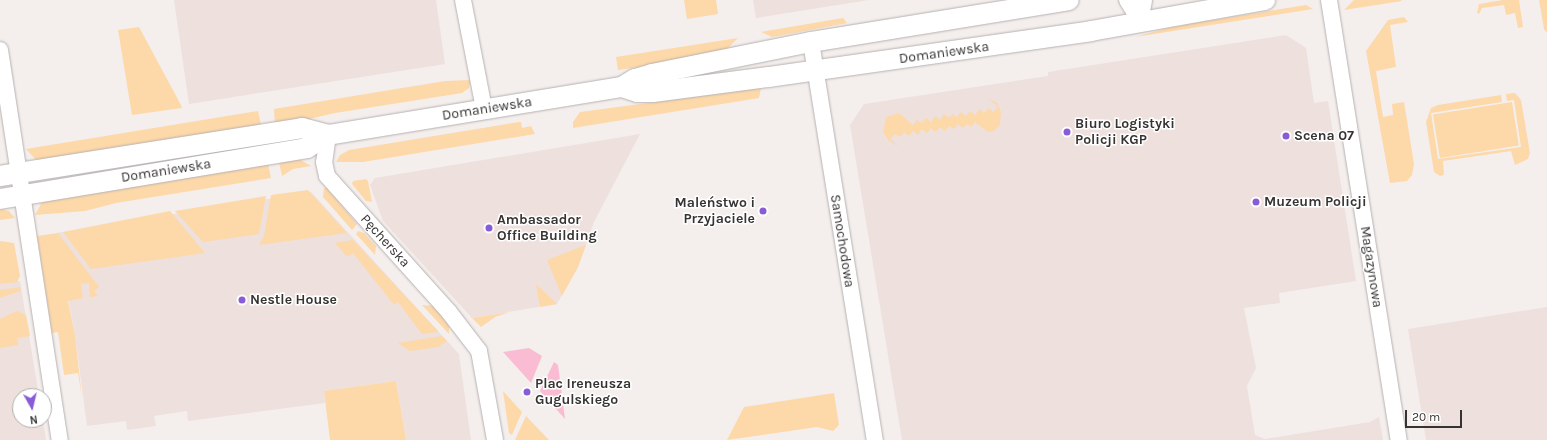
<!DOCTYPE html>
<meta charset="utf-8">
<style>
body{margin:0}
#map{position:relative;width:1547px;height:440px;overflow:hidden;background:#f4efed;font-family:Karla,sans-serif}
div>[style]{position:absolute}
[style*='--x']{left:calc(var(--x)*1px);top:calc(var(--y)*1px);width:calc(var(--w)*1px);rotate:calc(var(--a)*1deg)}
.built>*{inset:0;background:#eee0dd}
.green>*{inset:0;background:#fdd8a9;transform-origin:0 0}
.water>*{inset:0;background:#f9bcd2}
.roads{filter:drop-shadow(0 0 1px #b6b1b0) drop-shadow(0 0 1px #b6b1b0)}
.minor>*{height:16px;margin:-8px;padding:0 8px;transform-origin:8px;border-radius:8px;background:#fff}
.tertiary>*{height:20px;margin:-10px;padding:0 10px;transform-origin:10px;border-radius:10px;background:#fff}
.dots>*{width:11px;height:11px;translate:-50% -50%;box-sizing:border-box;border:2px solid #fff;border-radius:50%}
span{translate:-50% -50%;white-space:nowrap;text-align:center;line-height:1.15;-webkit-text-stroke:3px #fff;paint-order:stroke}
.street-label{font-size:14px;color:#363433}
.poi-label{font-size:14px;color:#363433;font-weight:700}
.left{translate:0 -50%;text-align:left}
.right{translate:-100% -50%;text-align:right}
.north{position:absolute;left:12px;top:388px;width:40px;height:40px;box-sizing:border-box;background:#fff;border:1px solid #afaead;border-radius:50%;rotate:172deg;font-size:11px;font-weight:700;line-height:16px;text-align:center;color:#363433}
.north::after{content:'';display:block;margin:auto;width:14px;height:18px;background:#875cd6;clip-path:polygon(50% 0,100% 100%,50% 72%,0 100%)}
.scale{position:absolute;left:1405px;top:410px;width:57px;height:18px;box-sizing:border-box;border:2px solid #363433;border-top:0;padding-left:5px;font-size:12px;line-height:14px;white-space:nowrap;color:#363433;-webkit-text-stroke:3px #fff;paint-order:stroke}
</style>
<div id="map">
<div class="built">
<i style="clip-path:polygon(174px 0,436px 0,445px 64px,189px 104px)"></i>
<i style="clip-path:polygon(753px 0,869px 0,756px 18px)"></i>
<i style="clip-path:polygon(1286px 35px,1306px 48px,1314px 103px,1328px 101px,1356px 281px,1279px 293px,1280px 303px,1244px 308px,1256px 368px,1247px 386px,1255px 435px,1265px 439px,1370px 422px,1379px 417px,1383px 440px,902px 440px,850px 125px,864px 104px,1048px 76px,1048px 72px)"></i>
<i style="clip-path:polygon(640px 134px,594px 222px,578px 267px,557px 304px,472px 318px,383px 221px,370px 185px,375px 178px)"></i>
<i style="clip-path:polygon(311px 192px,459px 354px,471px 440px,406px 440px,396px 381px,324px 391px,325px 403px,188px 421px,187px 411px,154px 416px,156px 426px,127px 430px,126px 421px,87px 426px,75px 335px,56px 233px)"></i>
<i style="clip-path:polygon(20px 281px,39px 396px,20px 396px,20px 420px,43px 420px,46px 440px,0 440px,0 284px)"></i>
<i style="clip-path:polygon(1547px 307px,1547px 440px,1426px 440px,1408px 329px)"></i>
</div>
<div class="green">
<i style="clip-path:polygon(684px 0,716px 0,718px 14px,687px 19px)"></i>
<i style="clip-path:polygon(1354px 0,1401px 0,1402px 1px,1344px 10px)"></i>
<i style="clip-path:polygon(1503px 0,1519px 0,1523px 27px,1518px 28px,1515px 13px,1506px 15px,1504px 5px,1482px 8px,1479px 14px,1477px 13px,1479px 4px)"></i>
<i style="clip-path:polygon(1539px 0,1547px 0,1547px 33px,1544px 29px)"></i>
<i style="clip-path:polygon(1306px 5px,1313px 9px,1135px 37px,1175px 26px)"></i>
<i style="clip-path:polygon(1404px 17px,1408px 22px,1390px 25px,1396px 67px,1376px 71px,1383px 117px,1393px 115px,1392px 104px,1404px 102px,1414px 164px,1412px 175px,1407px 181px,1390px 183px,1366px 51px,1388px 20px)"></i>
<i style="clip-path:polygon(843px 18px,847px 23px,772px 37px,761px 32px)"></i>
<i style="clip-path:polygon(139px 27px,181px 105px,182px 108px,132px 115px,118px 30px)"></i>
<i style="clip-path:polygon(738px 38px,726px 50px,686px 60px,618px 70px,616px 57px)"></i>
<i style="clip-path:polygon(471px 80px,469px 88px,462px 93px,335px 113px,275px 127px,274px 109px,445px 81px)"></i>
<i style="clip-path:polygon(761px 88px,759px 98px,573px 128px,573px 122px,580px 112px)"></i>
<i style="clip-path:polygon(1515px 93px,1521px 100px,1530px 153px,1528px 159px,1515px 165px,1511px 151px,1443px 161px,1444px 175px,1440px 176px,1434px 172px,1426px 122px,1431px 108px,1438px 105px,1501px 95px,1502px 102px,1431px 113px,1438px 159px,1521px 147px,1514px 100px,1507px 101px,1506px 94px)"></i>
<i style="clip-path:polygon(988px 98px,997px 103px,1001px 112px,1000px 125px,994px 131px,988px 132px,975px 122px,971px 127px,967px 124px,963px 128px,958px 124px,954px 129px,949px 126px,945px 131px,940px 127px,936px 132px,931px 128px,927px 133px,922px 129px,918px 135px,913px 131px,909px 136px,904px 132px,900px 137px,895px 134px,890px 139px,899px 147px,889px 141px,883px 132px,886px 117px,899px 113px,913px 125px,917px 120px,922px 123px,926px 118px,931px 122px,935px 116px,940px 120px,944px 114px,949px 118px,953px 114px,957px 117px,961px 112px,966px 116px,970px 111px,975px 115px,980px 109px,984px 113px,989px 108px,993px 112px,998px 107px)"></i>
<i style="left:1512px;top:102px;width:44px;height:80px;rotate:81deg"></i>
<i style="clip-path:polygon(258px 111px,262px 129px,41px 162px,35px 159px,26px 149px)"></i>
<i style="clip-path:polygon(519px 122px,521px 122px,522px 128px,531px 126px,535px 134px,363px 162px,336px 162px,340px 155px,349px 150px)"></i>
<i style="clip-path:polygon(299px 159px,311px 166px,293px 169px,282px 176px,279px 162px)"></i>
<i style="clip-path:polygon(268px 163px,271px 178px,116px 203px,85px 211px,35px 215px,42px 202px)"></i>
<i style="clip-path:polygon(366px 179px,368px 181px,372px 202px,366px 201px,352px 184px,353px 181px)"></i>
<i style="clip-path:polygon(324px 188px,327px 188px,357px 224px,352px 230px,323px 197px)"></i>
<i style="clip-path:polygon(308px 190px,347px 233px,259px 245px,264px 236px,271px 195px)"></i>
<i style="clip-path:polygon(266px 196px,259px 234px,203px 242px,175px 211px)"></i>
<i style="clip-path:polygon(0 209px,9px 211px,15px 218px,0 220px)"></i>
<i style="clip-path:polygon(170px 211px,205px 253px,91px 269px,63px 232px)"></i>
<i style="clip-path:polygon(358px 231px,364px 233px,376px 246px,375px 255px,356px 234px)"></i>
<i style="clip-path:polygon(58px 233px,99px 287px,94px 291px,98px 296px,90px 297px,89px 283px,81px 284px,83px 298px,68px 301px,75px 335px,82px 398px,78px 373px,64px 375px,58px 332px,52px 333px,37px 236px)"></i>
<i style="clip-path:polygon(353px 240px,438px 331px,438px 332px,422px 334px,398px 302px,394px 305px,353px 253px,347px 257px,335px 243px)"></i>
<i style="clip-path:polygon(0 241px,14px 243px,20px 276px,17px 282px,0 284px)"></i>
<i style="clip-path:polygon(586px 245px,578px 267px,562px 296px,547px 260px)"></i>
<i style="clip-path:polygon(536px 284px,557px 304px,540px 307px)"></i>
<i style="clip-path:polygon(21px 287px,20px 291px,0 298px,0 290px)"></i>
<i style="clip-path:polygon(422px 305px,433px 306px,449px 326px,449px 334px)"></i>
<i style="clip-path:polygon(17px 311px,26px 315px,30px 336px,17px 338px,18px 345px,0 348px,0 319px)"></i>
<i style="clip-path:polygon(510px 312px,495px 317px,481px 327px,472px 318px)"></i>
<i style="clip-path:polygon(442px 336px,447px 341px,438px 347px,410px 351px,398px 343px)"></i>
<i style="clip-path:polygon(396px 381px,406px 440px,330px 440px,324px 391px)"></i>
<i style="clip-path:polygon(503px 391px,522px 412px,512px 435px,509px 433px)"></i>
<i style="clip-path:polygon(834px 393px,839px 425px,833px 431px,817px 427px,727px 440px,744px 407px)"></i>
<i style="clip-path:polygon(526px 416px,549px 440px,515px 440px)"></i>
</div>
<div class="water">
<i style="clip-path:polygon(529px 348px,542px 356px,531px 383px,503px 352px)"></i>
<i style="clip-path:polygon(554px 362px,558px 365px,565px 419px,540px 391px)"></i>
</div>
<div class="roads">
<div class="minor">
<i style="--x:463;--y:0;--w:111;--a:79.1"></i>
<i style="--x:1127;--y:0;--w:25;--a:58"></i>
<i style="--x:1329;--y:0;--w:446;--a:81"></i>
<i style="--x:1140;--y:21;--w:21;--a:-79"></i>
<i style="--x:811;--y:42;--w:403;--a:80.9"></i>
<i style="--x:0;--y:50;--w:395;--a:81.3"></i>
<i style="--x:328;--y:135;--w:27;--a:98"></i>
<i style="--x:324;--y:162;--w:14;--a:78"></i>
<i style="--x:327;--y:176;--w:183;--a:48.1"></i>
<i style="--x:449;--y:312;--w:49;--a:52.4"></i>
<i style="--x:479;--y:351;--w:90;--a:79.8"></i>
</div>
<div class="tertiary">
<i style="--x:622;--y:87;--w:16;--a:18"></i>
<i style="--x:637;--y:92;--w:16;--a:0"></i>
<i style="--x:653;--y:92;--w:117;--a:-7.4"></i>
<i style="--x:769;--y:77;--w:325;--a:-8.1"></i>
<i style="--x:1091;--y:31;--w:177;--a:-10.1"></i>
<i style="--x:0;--y:176;--w:306;--a:-9"></i>
<i style="--x:302;--y:128;--w:27;--a:15"></i>
<i style="--x:0;--y:199;--w:311;--a:-9.4"></i>
<i style="--x:307;--y:148;--w:25;--a:-32"></i>
<i style="--x:328;--y:135;--w:298;--a:-9.3"></i>
<i style="--x:622;--y:87;--w:15;--a:-32"></i>
<i style="--x:635;--y:79;--w:18;--a:-16"></i>
<i style="--x:652;--y:74;--w:162;--a:-11.4"></i>
<i style="--x:811;--y:42;--w:261;--a:-9.2"></i>
</div>
</div>
<div class="dots">
<i style="left:1067px;top:132px;background:#875cd6"></i>
<i style="left:1286px;top:136px;background:#875cd6"></i>
<i style="left:1256px;top:202px;background:#875cd6"></i>
<i style="left:763px;top:211px;background:#875cd6"></i>
<i style="left:489px;top:228px;background:#875cd6"></i>
<i style="left:242px;top:300px;background:#875cd6"></i>
<i style="left:527px;top:392px;background:#875cd6"></i>
</div>
<div class="street-label">
<span style="left:944px;top:53px;rotate:-8deg">Domaniewska</span>
<span style="left:487px;top:109px;rotate:-9deg">Domaniewska</span>
<span style="left:166px;top:171px;rotate:-9deg">Domaniewska</span>
<span style="left:385px;top:241px;rotate:48deg">Pęcherska</span>
<span style="left:842px;top:241px;rotate:81deg">Samochodowa</span>
<span style="left:1371px;top:267px;rotate:81deg">Magazynowa</span>
</div>
<div class="poi-label">
<span class="left" style="left:1075px;top:132px">Biuro Logistyki<br>Policji KGP</span>
<span class="left" style="left:1294px;top:136px">Scena 07</span>
<span class="left" style="left:1264px;top:202px">Muzeum Policji</span>
<span class="right" style="left:755px;top:211px">Maleństwo i<br>Przyjaciele</span>
<span class="left" style="left:497px;top:228px">Ambassador<br>Office Building</span>
<span class="left" style="left:250px;top:300px">Nestle House</span>
<span class="left" style="left:535px;top:392px">Plac Ireneusza<br>Gugulskiego</span>
</div>
<div class="north">N</div>
<div class="scale">20 m</div>
</div>
